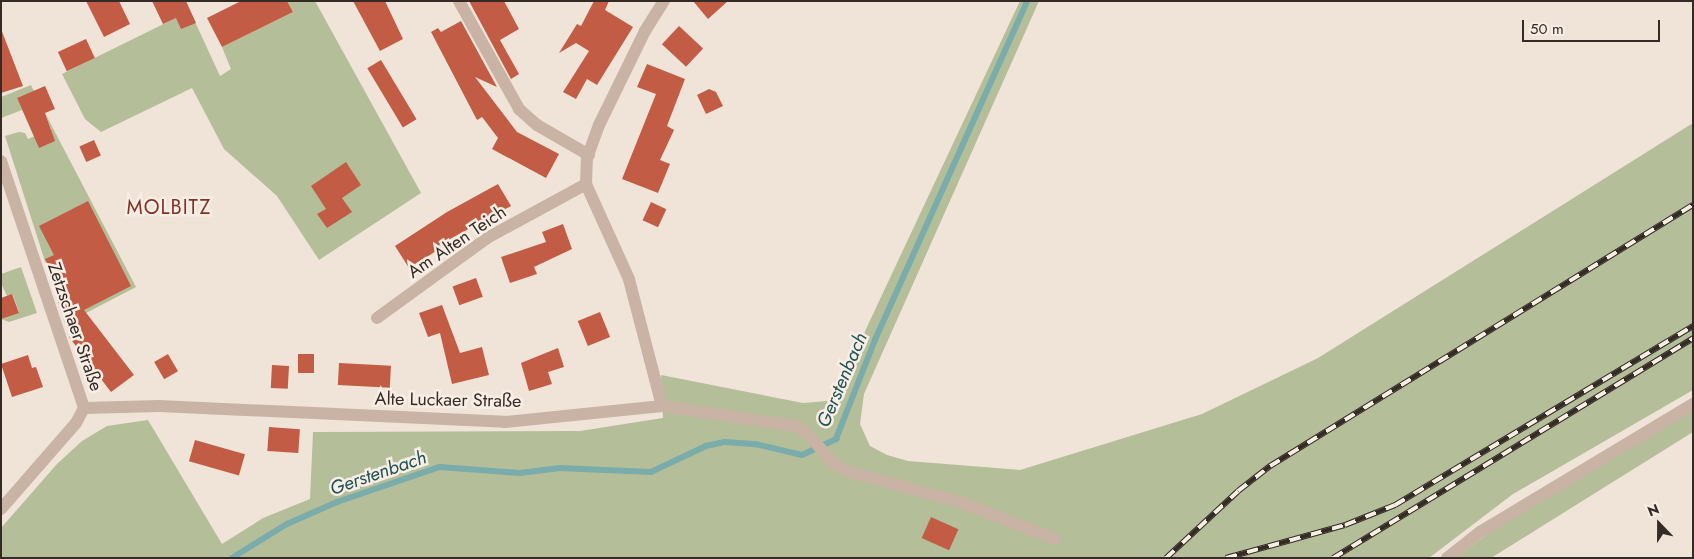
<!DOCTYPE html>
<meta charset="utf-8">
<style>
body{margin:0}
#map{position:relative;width:1694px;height:559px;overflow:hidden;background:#f0e4d9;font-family:Jost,sans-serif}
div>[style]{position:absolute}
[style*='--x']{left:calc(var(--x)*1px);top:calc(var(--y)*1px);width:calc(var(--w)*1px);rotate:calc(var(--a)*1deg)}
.green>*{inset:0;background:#b4be99}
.stream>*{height:5.5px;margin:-2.75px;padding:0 2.75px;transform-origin:2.75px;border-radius:2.75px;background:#79acab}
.building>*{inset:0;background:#c25c45;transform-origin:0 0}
.minor>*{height:12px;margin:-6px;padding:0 6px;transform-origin:6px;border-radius:6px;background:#c8b3a5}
.tertiary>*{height:12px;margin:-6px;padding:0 6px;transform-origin:6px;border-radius:6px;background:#c8b3a5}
.rail>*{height:5.5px;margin-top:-2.75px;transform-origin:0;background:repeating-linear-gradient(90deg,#f8eee5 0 11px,#342a26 0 22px);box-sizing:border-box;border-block:1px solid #342a26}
span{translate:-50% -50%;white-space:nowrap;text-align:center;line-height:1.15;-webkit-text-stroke:5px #f8eee5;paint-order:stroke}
.street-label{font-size:18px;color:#342a26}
.water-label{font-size:19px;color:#1d5353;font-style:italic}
.quarter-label{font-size:20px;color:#803322;letter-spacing:1px}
.frame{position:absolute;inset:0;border:2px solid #342a26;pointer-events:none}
.north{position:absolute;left:1634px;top:499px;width:50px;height:50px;-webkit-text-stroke:4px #f8eee5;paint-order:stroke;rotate:338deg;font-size:14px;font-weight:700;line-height:20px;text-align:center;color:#342a26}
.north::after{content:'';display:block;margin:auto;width:18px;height:22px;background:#342a26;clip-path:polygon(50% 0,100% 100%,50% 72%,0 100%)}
.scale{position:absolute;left:1522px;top:20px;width:138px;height:22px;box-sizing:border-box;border:2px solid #342a26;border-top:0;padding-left:6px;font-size:15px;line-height:18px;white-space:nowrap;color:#342a26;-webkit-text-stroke:4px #f8eee5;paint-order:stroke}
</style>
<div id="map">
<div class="green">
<i style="clip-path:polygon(287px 1px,315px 1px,421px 193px,319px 260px,277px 196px,224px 149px,192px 88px,101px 132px,85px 119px,62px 74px,190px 11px,220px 76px,231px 69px,222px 47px,293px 12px)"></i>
<i style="clip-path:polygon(1020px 1px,1039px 1px,864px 394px,860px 424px,870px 446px,887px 455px,908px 461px,1020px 470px,1202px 414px,1318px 358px,1693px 123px,1693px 390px,1513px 494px,1429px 558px,1px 558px,1px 528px,57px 464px,82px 441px,107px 426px,148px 420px,222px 544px,263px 518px,310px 499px,313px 432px,580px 431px,663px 418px,661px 375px,803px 403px,827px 401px,847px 378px,866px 329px)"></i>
<i style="clip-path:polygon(31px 85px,34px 91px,17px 98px,22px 110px,1px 118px,1px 97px)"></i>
<i style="clip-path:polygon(45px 113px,136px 287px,65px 324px,5px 136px,19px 132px,25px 133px,28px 139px,51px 129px)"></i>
<i style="clip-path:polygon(21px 267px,37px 313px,9px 322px,1px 319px,19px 312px,13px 295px,7px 296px,1px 283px,1px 274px)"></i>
<i style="clip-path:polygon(1693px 409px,1693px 432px,1491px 558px,1456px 558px,1494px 529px)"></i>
</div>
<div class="stream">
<i style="--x:232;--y:558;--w:65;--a:-31.7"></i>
<i style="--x:287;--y:524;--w:55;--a:-23.7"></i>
<i style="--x:337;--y:502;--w:109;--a:-18.8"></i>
<i style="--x:440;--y:467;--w:80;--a:4.3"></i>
<i style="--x:520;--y:473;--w:40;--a:-7.1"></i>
<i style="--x:560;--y:468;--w:91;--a:2.5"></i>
<i style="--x:651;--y:472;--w:61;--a:-25.3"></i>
<i style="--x:706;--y:446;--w:19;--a:-12"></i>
<i style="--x:725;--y:442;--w:31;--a:4"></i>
<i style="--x:756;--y:444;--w:47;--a:13.4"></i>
<i style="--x:802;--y:455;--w:38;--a:-25"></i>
<i style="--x:836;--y:439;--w:106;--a:-68.5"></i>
<i style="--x:875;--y:340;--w:372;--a:-65.8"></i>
</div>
<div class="building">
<i style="clip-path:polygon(86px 1px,119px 1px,130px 24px,104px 37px)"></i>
<i style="clip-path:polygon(152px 1px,186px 1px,196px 23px,181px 29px,176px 18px,163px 24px)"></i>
<i style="clip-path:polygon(241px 1px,287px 1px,293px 12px,222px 47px,207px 18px)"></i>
<i style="clip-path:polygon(353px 1px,385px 1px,403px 39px,380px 51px)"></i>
<i style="clip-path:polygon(469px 1px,504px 1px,519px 29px,500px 40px,519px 74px,511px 79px)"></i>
<i style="clip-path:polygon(594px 1px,609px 1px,605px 10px,633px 27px,597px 85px,587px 79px,576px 99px,563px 92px,589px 51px,576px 43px,559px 53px,577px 24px,581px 26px)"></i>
<i style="clip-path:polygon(693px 1px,728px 1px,708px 19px)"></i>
<i style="clip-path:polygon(461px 21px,497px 87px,475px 77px,517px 132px,559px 154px,546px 178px,492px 149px,498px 138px,482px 117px,477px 120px,431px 32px,438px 28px,441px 32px)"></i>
<i style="left:679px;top:26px;width:33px;height:25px;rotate:43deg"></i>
<i style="clip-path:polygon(1px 29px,23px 86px,1px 93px)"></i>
<i style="left:86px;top:39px;width:21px;height:31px;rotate:65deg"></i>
<i style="left:381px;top:60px;width:69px;height:16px;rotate:59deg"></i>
<i style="clip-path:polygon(647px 64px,685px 79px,667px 126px,674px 130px,660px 160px,670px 164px,658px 193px,622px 179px,656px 94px,637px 87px)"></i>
<i style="clip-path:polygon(45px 86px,55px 109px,45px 113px,55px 141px,39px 148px,17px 98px)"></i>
<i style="clip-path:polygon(709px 89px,716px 92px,723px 106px,706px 114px,697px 95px)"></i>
<i style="left:94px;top:140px;width:17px;height:16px;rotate:66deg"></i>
<i style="clip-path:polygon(346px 162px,361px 185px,342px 198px,352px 212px,327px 228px,317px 214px,326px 209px,311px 186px)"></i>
<i style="clip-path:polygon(498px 184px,511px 206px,439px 245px,441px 248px,409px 268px,395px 246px,447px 212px)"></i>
<i style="clip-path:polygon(88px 201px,131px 286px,84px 310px,134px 375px,111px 392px,69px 337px,74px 333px,60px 304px,66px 301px,45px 259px,54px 255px,39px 226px)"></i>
<i style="left:651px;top:202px;width:17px;height:20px;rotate:25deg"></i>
<i style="clip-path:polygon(563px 224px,572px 249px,534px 267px,537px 274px,510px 283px,501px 257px,546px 242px,542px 232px)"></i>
<i style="left:476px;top:278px;width:20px;height:25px;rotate:70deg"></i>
<i style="clip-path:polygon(12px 294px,19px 313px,1px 319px,1px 298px)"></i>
<i style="clip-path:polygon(442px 305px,460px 353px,482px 347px,489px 375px,452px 384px,440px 333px,428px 337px,419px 313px)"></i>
<i style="left:600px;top:312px;width:27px;height:24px;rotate:68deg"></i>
<i style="clip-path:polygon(558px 348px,564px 367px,548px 372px,552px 384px,529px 391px,521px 363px)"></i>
<i style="left:168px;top:354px;width:20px;height:16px;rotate:60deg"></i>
<i style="left:298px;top:354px;width:16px;height:19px"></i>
<i style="clip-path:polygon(28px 355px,32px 368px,36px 367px,43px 387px,12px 397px,1px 364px)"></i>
<i style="left:339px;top:363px;width:52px;height:22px;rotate:3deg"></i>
<i style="left:272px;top:365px;width:17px;height:23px;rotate:3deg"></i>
<i style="left:269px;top:427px;width:31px;height:24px;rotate:4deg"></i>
<i style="left:195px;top:440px;width:52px;height:22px;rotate:16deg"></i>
<i style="left:931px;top:517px;width:30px;height:23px;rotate:24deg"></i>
</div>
<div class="minor">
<i style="--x:459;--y:1;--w:124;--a:60.9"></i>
<i style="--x:519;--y:109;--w:24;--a:42"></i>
<i style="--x:537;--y:125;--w:60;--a:30"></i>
<i style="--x:377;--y:318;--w:136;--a:-36"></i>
<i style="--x:487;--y:238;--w:113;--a:-28.6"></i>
<i style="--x:662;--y:406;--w:131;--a:-104.6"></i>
<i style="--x:629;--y:279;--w:104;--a:-114.4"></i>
<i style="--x:586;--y:184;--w:26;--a:-88"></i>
<i style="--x:587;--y:158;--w:35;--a:-70"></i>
<i style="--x:599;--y:125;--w:105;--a:-63.9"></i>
<i style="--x:645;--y:31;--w:36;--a:-58"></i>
<i style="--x:84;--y:408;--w:75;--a:-1.5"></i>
<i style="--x:159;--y:406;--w:346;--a:2.6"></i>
<i style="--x:505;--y:422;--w:158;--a:-5.8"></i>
<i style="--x:662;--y:406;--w:135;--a:8.5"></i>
<i style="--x:796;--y:426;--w:13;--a:32"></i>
<i style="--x:807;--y:433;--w:38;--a:49"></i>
<i style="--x:832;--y:462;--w:20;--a:30"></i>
<i style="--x:849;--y:472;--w:115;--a:15.1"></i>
<i style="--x:960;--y:502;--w:102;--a:21.3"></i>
</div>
<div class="tertiary">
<i style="--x:1;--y:161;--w:261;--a:71.4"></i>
<i style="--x:84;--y:408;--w:17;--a:118"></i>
<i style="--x:76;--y:423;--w:114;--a:131.1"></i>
<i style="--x:1447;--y:558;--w:42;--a:-38.2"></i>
<i style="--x:1480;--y:532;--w:249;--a:-31"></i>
</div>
<div class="rail">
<i style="--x:1166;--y:558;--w:98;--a:-42.9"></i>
<i style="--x:1238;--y:491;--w:41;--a:-38"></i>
<i style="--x:1270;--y:466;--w:497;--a:-31.7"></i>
<i style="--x:1226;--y:558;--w:123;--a:-15.5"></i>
<i style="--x:1345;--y:525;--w:54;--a:-21.8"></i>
<i style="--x:1395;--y:505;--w:348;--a:-31"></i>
<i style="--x:1333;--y:558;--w:422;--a:-31.4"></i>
</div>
<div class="street-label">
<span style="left:457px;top:242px;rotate:-34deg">Am Alten Teich</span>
<span style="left:75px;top:327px;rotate:71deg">Zetzschaer Straße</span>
<span style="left:448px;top:400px;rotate:1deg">Alte Luckaer Straße</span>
</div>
<div class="water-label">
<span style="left:842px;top:380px;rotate:-67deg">Gerstenbach</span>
<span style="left:378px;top:473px;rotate:-19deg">Gerstenbach</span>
</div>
<div class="quarter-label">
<span style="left:169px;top:207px">MOLBITZ</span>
</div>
<div class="frame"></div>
<div class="north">N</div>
<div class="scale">50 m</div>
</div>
